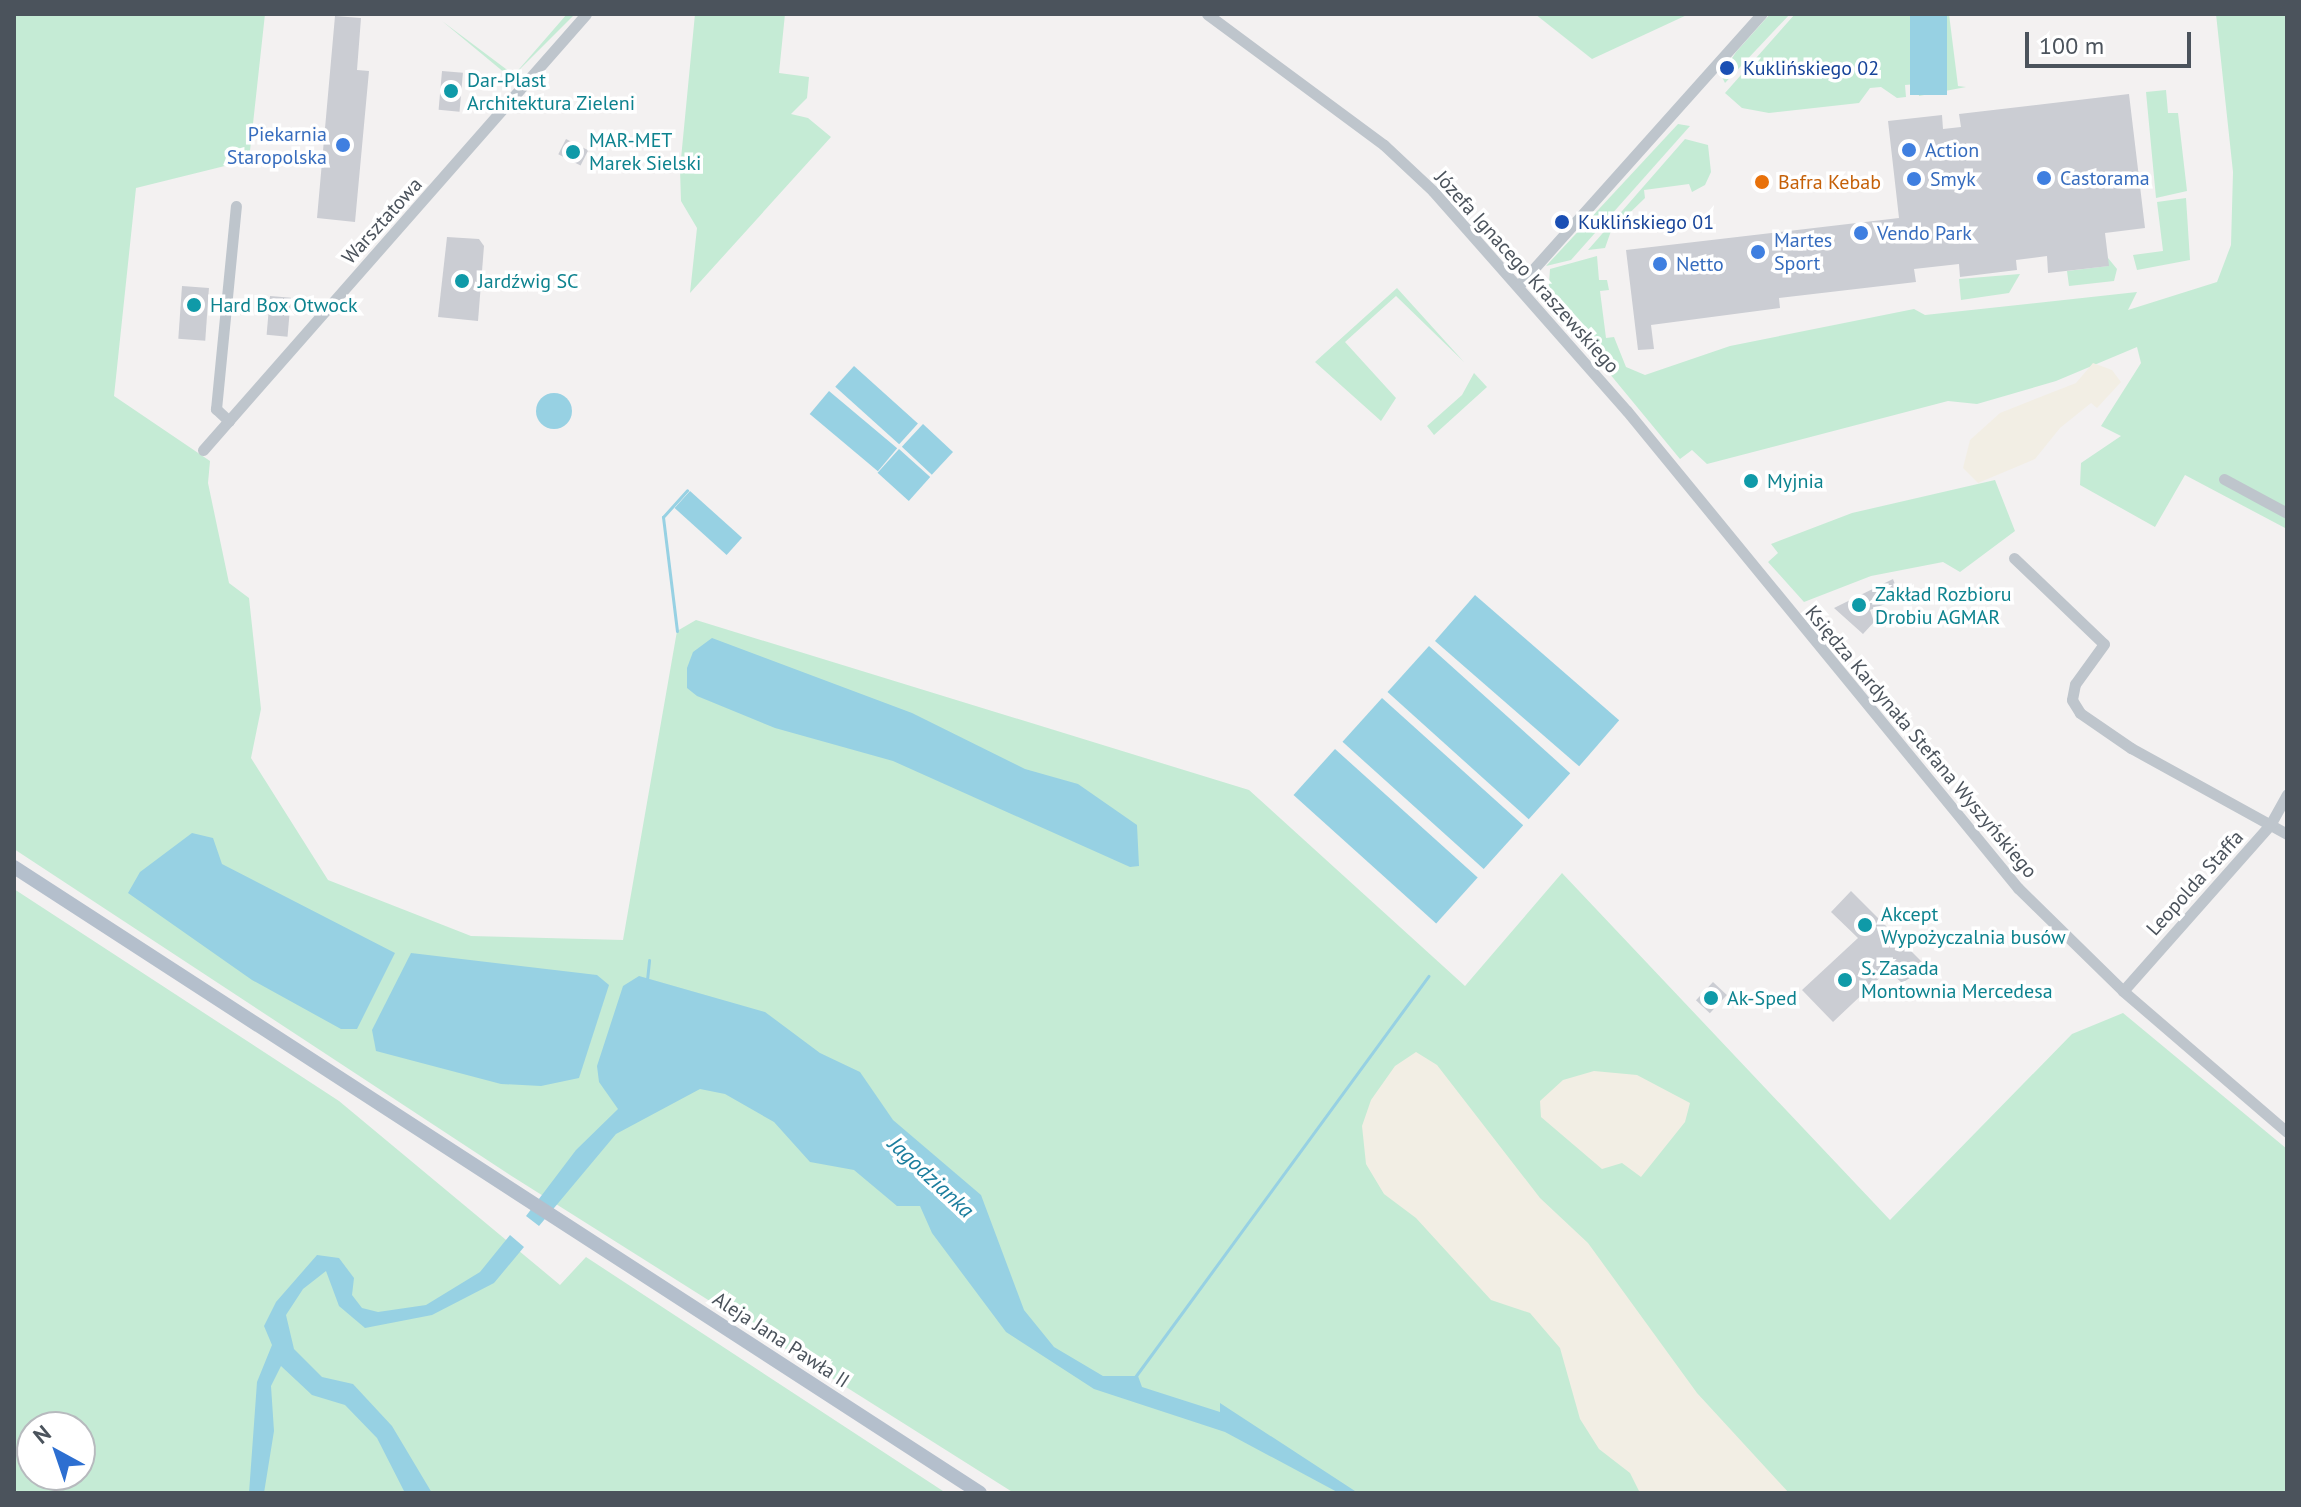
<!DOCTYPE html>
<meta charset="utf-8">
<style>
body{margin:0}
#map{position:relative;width:2301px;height:1507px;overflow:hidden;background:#f3f1f1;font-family:"PT Sans",sans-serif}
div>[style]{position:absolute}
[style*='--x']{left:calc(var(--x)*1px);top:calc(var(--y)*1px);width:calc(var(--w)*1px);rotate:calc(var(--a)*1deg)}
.green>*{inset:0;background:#c5ebd5}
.sand>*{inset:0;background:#f2eee4}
.water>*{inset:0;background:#97d1e3;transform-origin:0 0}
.round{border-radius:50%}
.stream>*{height:3px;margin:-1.5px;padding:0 1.5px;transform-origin:1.5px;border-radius:1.5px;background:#97d1e3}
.building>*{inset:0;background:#cbcdd3;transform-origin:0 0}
.minor>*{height:11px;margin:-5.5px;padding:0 5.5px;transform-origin:5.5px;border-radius:5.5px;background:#bec5cc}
.major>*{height:14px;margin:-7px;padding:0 7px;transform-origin:7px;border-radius:7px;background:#b4bfcc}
.dots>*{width:22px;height:22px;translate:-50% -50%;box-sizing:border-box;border:4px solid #fff;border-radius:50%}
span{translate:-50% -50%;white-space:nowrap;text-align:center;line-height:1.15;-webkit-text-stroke:7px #fff;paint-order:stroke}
.transit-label{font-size:20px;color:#164399}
.left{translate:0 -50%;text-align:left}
.culture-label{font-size:20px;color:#0d838f}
.shop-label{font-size:20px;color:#366cbe}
.right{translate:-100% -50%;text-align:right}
.food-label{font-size:20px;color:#c56008}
.street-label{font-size:20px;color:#4b535c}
.water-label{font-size:22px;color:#1c7e9e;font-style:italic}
.frame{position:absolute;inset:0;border:16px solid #4b535c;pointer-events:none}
.north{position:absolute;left:16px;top:1411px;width:80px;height:80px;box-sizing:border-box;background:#fff;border:2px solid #b7babe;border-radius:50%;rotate:320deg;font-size:22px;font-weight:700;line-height:32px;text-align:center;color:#4b535c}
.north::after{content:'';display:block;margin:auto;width:28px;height:36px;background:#2d6fd1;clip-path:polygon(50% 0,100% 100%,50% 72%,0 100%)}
.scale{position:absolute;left:2025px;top:32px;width:166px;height:36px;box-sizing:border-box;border:4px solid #4b535c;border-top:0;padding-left:10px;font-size:24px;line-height:28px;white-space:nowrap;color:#4b535c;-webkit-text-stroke:6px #fff;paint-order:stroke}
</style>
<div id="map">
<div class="green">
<i style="clip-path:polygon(14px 14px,265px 14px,249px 160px,136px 188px,114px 396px,210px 461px,208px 483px,229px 583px,249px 598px,261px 709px,251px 758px,328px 880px,471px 936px,623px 940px,677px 631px,696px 620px,1249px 790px,1465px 986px,1562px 873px,1890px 1220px,2072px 1034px,2123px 1013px,2287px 1149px,2287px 1493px,1014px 1493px,507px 1173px,14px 849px)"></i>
<i style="clip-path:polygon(567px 14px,575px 14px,511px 78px,442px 21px,514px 75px)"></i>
<i style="clip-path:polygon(695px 14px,785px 14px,779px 73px,809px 77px,807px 98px,791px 114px,808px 118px,831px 137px,690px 293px,697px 228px,681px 201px,680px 169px)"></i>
<i style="clip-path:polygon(1535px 14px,1689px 14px,1592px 59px)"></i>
<i style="clip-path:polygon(1770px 14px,1790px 14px,1725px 83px,1721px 75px,1736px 52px)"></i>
<i style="clip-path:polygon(1795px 14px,1949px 14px,1958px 86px,1966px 87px,1919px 96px,1917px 84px,1905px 85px,1906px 97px,1897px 98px,1881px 87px,1870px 88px,1859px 103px,1769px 113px,1742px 108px,1725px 93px)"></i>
<i style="clip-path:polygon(2216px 14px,2287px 14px,2287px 529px,2185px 475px,2155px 527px,2080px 485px,2081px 463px,2121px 436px,2101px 426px,2141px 363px,2137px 347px,2056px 381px,1977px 404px,1948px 401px,1707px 464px,1692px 450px,1680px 459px,1548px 299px,1550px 269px,1597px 256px,1599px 280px,1607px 280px,1609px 290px,1600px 291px,1606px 338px,1614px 337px,1626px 367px,1645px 375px,1730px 346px,1914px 309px,1925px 315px,2137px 292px,2128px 310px,2217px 282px,2231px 245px,2233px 172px)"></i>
<i style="clip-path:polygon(2166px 90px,2168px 113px,2178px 113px,2187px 191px,2156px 198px,2146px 92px)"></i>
<i style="clip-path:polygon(1678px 124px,1690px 126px,1571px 260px,1546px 266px)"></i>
<i style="clip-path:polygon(1685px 139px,1708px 145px,1711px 172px,1705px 185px,1692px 192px,1689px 184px,1644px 190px,1645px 198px,1611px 231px,1605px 248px,1588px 250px)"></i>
<i style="clip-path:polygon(2186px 198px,2190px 260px,2137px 270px,2133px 255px,2163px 251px,2157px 202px)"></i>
<i style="clip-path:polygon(2108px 258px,2117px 269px,2114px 281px,2069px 286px,2067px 271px,2108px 266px)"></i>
<i style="clip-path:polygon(2020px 274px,2009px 293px,1961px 300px,1959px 279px)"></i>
<i style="clip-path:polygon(1397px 288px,1464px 362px,1396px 296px,1345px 342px,1396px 398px,1381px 421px,1315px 362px)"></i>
<i style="clip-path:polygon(1474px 373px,1487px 387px,1434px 435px,1427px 426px,1462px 395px)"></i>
<i style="clip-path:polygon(1995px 480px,2015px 531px,1960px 572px,1943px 562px,1871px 576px,1804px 602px,1768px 562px,1778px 553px,1771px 544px,1852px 513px)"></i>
<i style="clip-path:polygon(evenodd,14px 889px,339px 1101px,560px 1285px,586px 1257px,946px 1493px,14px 1493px,14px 889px,32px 1427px,80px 1427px,80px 1475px,32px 1475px,32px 1427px)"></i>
</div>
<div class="sand">
<i style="clip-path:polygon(2093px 363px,2112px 370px,2121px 382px,2097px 408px,2091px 403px,2060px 428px,2035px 459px,1978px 483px,1963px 468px,1970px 440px,2000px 413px,2076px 383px)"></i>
<i style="clip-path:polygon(1416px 1052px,1437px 1065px,1540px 1198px,1588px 1243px,1697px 1393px,1789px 1493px,1640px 1493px,1630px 1473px,1599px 1449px,1580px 1419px,1560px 1348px,1530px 1313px,1491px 1300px,1416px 1218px,1384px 1194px,1366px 1164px,1362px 1126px,1371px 1100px,1395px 1066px)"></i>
<i style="clip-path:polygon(1594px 1071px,1637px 1075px,1690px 1103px,1685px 1122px,1641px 1177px,1622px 1163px,1602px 1169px,1541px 1117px,1540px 1101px,1563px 1080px)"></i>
</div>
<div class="water">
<i style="left:1910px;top:14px;width:37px;height:81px"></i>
<i style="left:854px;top:366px;width:86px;height:28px;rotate:42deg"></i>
<i style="left:829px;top:391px;width:89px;height:30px;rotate:40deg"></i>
<i class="round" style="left:536px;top:393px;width:36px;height:36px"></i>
<i style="left:923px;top:424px;width:41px;height:31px;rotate:43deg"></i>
<i style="left:899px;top:449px;width:42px;height:32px;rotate:42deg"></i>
<i style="left:690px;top:491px;width:70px;height:23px;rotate:42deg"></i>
<i style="left:1475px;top:595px;width:191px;height:61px;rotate:41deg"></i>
<i style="clip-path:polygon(712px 638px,912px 713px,1025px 769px,1078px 784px,1137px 825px,1139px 866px,1130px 867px,893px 761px,775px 728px,697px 696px,687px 688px,687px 668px,693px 652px)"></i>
<i style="left:1429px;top:646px;width:190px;height:62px;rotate:42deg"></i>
<i style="left:1382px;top:698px;width:190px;height:59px;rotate:42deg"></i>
<i style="left:1335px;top:749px;width:192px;height:62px;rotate:42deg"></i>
<i style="clip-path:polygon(192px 833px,213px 838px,222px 864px,395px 953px,357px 1029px,341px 1029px,252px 980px,128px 893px,140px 872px)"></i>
<i style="clip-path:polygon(411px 953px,597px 975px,609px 985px,579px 1078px,541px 1086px,501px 1084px,376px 1051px,372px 1030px)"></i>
<i style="clip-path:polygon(639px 976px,765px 1012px,820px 1053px,860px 1072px,893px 1120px,981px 1195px,1024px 1310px,1054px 1347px,1103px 1376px,1138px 1376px,1142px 1387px,1220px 1412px,1220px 1403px,1358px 1493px,1339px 1493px,1225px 1432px,1094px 1389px,1006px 1332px,932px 1233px,920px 1206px,897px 1206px,854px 1170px,810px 1162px,774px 1122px,725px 1094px,700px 1089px,616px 1134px,539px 1226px,526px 1216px,576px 1150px,618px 1109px,599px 1082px,597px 1066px,623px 986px)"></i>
<i style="clip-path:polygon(510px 1235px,524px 1247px,494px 1283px,432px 1315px,365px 1328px,339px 1306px,326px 1271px,303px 1289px,286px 1315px,294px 1349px,322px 1377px,353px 1384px,392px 1426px,432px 1493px,405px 1493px,377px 1438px,345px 1405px,312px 1395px,281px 1366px,271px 1386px,274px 1431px,264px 1493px,249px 1493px,257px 1382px,272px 1345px,264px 1326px,276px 1302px,317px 1255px,339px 1258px,354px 1278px,352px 1295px,362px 1308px,378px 1312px,426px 1305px,480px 1272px)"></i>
</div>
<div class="stream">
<i style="--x:677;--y:631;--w:115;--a:-97"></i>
<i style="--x:663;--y:517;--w:36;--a:-48"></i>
<i style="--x:647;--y:980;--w:20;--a:-84"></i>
<i style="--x:1135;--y:1377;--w:497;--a:-53.8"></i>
</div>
<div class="building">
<i style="clip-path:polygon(335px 16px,361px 18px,357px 70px,369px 71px,355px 222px,317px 218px)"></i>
<i style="left:442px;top:71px;width:21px;height:39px;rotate:5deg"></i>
<i style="clip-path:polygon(2129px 94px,2145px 228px,2105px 233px,2109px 266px,2048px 273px,2047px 256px,2016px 260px,2017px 270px,1960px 277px,1959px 264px,1914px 269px,1916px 282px,1779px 298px,1780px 308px,1651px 325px,1654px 349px,1638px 350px,1626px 250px,1899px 218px,1888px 121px,1942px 115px,1943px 129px,1961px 127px,1959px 114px)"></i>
<i style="left:566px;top:139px;width:25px;height:17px;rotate:27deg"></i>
<i style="clip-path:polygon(447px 237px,479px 239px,484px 246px,478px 321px,438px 317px)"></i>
<i style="left:182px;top:286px;width:27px;height:53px;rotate:4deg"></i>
<i style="left:270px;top:296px;width:21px;height:39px;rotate:5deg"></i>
<i style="clip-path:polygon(1893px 579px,1900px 598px,1870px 610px,1874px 622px,1863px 634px,1834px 608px)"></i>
<i style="clip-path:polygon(1851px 891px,1927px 967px,1902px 983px,1888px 970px,1833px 1022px,1802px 990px,1858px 938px,1831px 912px)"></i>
<i style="left:1713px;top:982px;width:19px;height:25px;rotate:43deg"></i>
</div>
<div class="minor">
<i style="--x:1207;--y:14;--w:220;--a:36.5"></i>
<i style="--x:1384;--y:145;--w:67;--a:43.2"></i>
<i style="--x:1433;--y:191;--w:293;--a:48.6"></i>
<i style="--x:1627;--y:411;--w:617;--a:50.66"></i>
<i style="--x:2018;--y:888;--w:147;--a:44.4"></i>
<i style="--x:2123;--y:991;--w:216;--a:40.7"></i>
<i style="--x:1520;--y:284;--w:362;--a:-48.2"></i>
<i style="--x:229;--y:421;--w:18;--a:-137"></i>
<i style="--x:216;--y:409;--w:204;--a:-84.4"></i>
<i style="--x:203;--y:450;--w:580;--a:-48.7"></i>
<i style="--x:2224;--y:479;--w:72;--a:28.4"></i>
<i style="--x:2014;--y:558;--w:124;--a:43.7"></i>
<i style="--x:2104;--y:644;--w:49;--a:125.9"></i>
<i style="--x:2075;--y:684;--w:16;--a:101"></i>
<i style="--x:2072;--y:700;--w:15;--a:58"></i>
<i style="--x:2080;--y:713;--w:62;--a:34.5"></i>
<i style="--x:2131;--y:748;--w:178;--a:28.9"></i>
<i style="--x:2123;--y:991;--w:222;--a:-48.5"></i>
<i style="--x:2270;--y:825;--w:35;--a:-61"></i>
</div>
<div class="major">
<i style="--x:14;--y:867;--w:1151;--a:32.94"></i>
</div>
<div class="dots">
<i style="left:1727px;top:68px;background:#1a4fb4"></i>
<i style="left:451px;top:91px;background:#0f9aa8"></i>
<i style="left:343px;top:145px;background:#3f7fe0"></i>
<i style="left:1909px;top:150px;background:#3f7fe0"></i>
<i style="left:573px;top:152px;background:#0f9aa8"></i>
<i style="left:2044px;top:178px;background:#3f7fe0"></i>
<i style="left:1914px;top:179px;background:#3f7fe0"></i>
<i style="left:1762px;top:182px;background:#e8710a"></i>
<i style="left:1562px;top:222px;background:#1a4fb4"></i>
<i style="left:1861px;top:233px;background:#3f7fe0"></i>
<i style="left:1758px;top:252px;background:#3f7fe0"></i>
<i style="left:1660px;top:264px;background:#3f7fe0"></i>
<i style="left:462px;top:281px;background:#0f9aa8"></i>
<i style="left:194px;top:305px;background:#0f9aa8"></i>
<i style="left:1751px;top:481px;background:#0f9aa8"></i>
<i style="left:1859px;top:605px;background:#0f9aa8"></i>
<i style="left:1865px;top:925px;background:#0f9aa8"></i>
<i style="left:1845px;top:980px;background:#0f9aa8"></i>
<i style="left:1711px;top:998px;background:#0f9aa8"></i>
</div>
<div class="transit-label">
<span class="left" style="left:1743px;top:68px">Kuklińskiego 02</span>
<span class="left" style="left:1578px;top:222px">Kuklińskiego 01</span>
</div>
<div class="culture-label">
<span class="left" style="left:467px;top:92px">Dar-Plast<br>Architektura Zieleni</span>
<span class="left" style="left:589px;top:152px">MAR-MET<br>Marek Sielski</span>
<span class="left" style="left:478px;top:281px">Jardźwig SC</span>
<span class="left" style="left:210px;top:305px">Hard Box Otwock</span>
<span class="left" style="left:1767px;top:481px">Myjnia</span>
<span class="left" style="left:1875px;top:606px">Zakład Rozbioru<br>Drobiu AGMAR</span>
<span class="left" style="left:1881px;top:926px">Akcept<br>Wypożyczalnia busów</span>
<span class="left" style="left:1861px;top:980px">S. Zasada<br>Montownia Mercedesa</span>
<span class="left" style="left:1727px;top:998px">Ak-Sped</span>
</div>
<div class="shop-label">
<span class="right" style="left:327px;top:146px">Piekarnia<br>Staropolska</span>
<span class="left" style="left:1925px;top:150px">Action</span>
<span class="left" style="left:2060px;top:178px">Castorama</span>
<span class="left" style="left:1930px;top:179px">Smyk</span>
<span class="left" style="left:1877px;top:233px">Vendo Park</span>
<span class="left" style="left:1774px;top:252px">Martes<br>Sport</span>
<span class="left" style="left:1676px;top:264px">Netto</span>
</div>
<div class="food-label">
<span class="left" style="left:1778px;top:182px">Bafra Kebab</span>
</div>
<div class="street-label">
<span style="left:382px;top:221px;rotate:-48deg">Warsztatowa</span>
<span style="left:1527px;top:272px;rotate:48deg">Józefa Ignacego Kraszewskiego</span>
<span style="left:1921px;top:742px;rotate:50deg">Księdza Kardynała Stefana Wyszyńskiego</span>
<span style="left:2195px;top:883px;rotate:-48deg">Leopolda Staffa</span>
<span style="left:781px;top:1340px;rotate:33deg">Aleja Jana Pawła II</span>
</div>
<div class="water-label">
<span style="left:931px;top:1177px;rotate:43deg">Jagodzianka</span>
</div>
<div class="frame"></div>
<div class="north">N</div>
<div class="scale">100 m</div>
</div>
